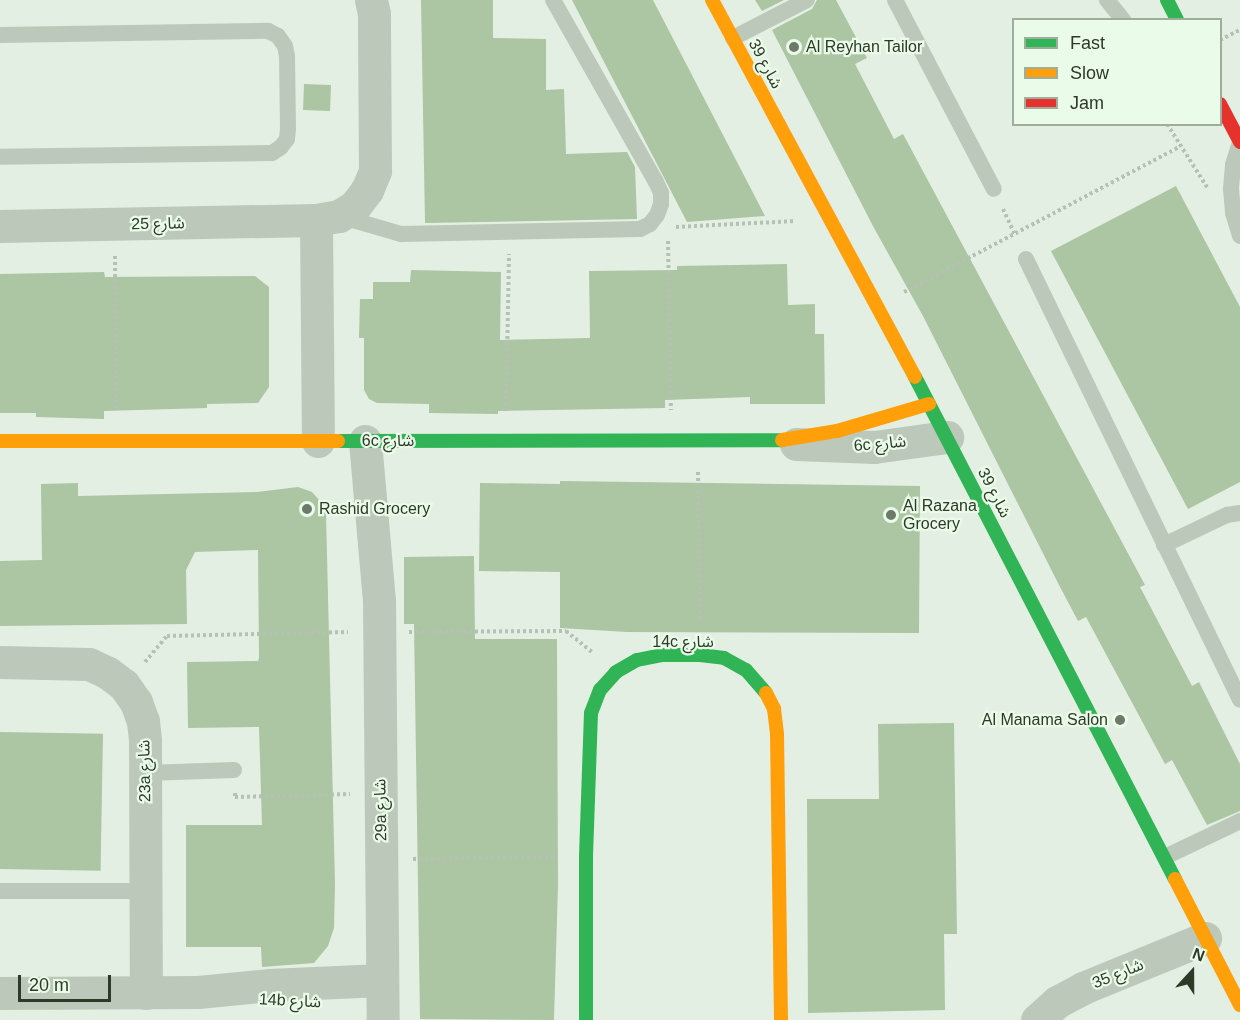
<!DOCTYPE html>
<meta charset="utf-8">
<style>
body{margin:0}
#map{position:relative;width:1240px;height:1020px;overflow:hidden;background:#e3efe2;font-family:Arial,"Noto Sans Arabic",sans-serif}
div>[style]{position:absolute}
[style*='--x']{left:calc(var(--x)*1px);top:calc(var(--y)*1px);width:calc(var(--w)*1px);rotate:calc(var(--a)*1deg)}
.building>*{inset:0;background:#acc5a2;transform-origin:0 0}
.path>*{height:4px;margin-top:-2px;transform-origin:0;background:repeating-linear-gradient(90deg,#b5c1b3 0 3px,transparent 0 6px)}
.lane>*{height:16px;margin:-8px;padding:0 8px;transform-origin:8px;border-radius:8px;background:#bcc9ba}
.street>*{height:33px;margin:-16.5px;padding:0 16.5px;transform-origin:16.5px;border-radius:16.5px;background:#bcc9ba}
.fast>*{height:14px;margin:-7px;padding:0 7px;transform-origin:7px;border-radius:7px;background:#30b455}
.slow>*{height:14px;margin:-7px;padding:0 7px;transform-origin:7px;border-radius:7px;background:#ff9f0a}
.jam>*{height:14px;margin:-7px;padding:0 7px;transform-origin:7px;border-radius:7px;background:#e5322d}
.dots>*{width:16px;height:16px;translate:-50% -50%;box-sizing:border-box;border:3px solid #eafce9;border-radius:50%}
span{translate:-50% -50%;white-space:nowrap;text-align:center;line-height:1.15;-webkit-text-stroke:4.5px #eafce9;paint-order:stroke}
.poi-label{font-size:16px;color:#2d3a28}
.left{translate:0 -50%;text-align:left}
.right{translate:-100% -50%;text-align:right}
.street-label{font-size:16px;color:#2d3a28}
.legend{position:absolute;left:1012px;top:18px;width:210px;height:108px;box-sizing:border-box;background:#eafce9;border:2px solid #9eae9c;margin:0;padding:8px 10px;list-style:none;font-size:18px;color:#2d3a28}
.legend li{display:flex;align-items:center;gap:12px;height:30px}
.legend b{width:30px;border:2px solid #9eae9c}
.north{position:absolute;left:1162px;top:942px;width:60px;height:60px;-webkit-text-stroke:4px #eafce9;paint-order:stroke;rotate:21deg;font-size:16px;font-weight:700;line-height:24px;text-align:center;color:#2d3a28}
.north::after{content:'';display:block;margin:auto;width:21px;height:27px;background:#2d3a28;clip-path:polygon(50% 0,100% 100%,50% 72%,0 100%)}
.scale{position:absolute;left:18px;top:975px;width:93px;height:27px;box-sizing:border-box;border:3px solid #2d3a28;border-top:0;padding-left:8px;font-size:18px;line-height:21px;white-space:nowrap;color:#2d3a28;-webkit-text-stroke:4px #eafce9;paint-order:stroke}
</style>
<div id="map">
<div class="building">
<i style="clip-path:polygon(421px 0,493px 0,493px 38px,546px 39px,546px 90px,564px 89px,566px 154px,627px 152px,635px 167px,637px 219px,425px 223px)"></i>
<i style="clip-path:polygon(572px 0,653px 0,765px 216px,687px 222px)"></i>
<i style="clip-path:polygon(755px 0,784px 0,762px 11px)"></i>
<i style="clip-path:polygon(817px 0,836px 0,867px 58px,855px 64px,894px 139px,903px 134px,1145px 585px,1140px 587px,1192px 686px,1199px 682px,1240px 764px,1240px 811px,1207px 825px,1172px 760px,1165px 764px,1086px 617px,1078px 621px,1059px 585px,923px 316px,874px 228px,772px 30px,812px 9px)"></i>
<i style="left:304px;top:84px;width:27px;height:26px;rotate:2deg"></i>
<i style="clip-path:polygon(1176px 186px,1240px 307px,1240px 482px,1188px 509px,1051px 251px)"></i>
<i style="clip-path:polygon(787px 264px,788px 305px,815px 304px,815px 334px,824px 334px,825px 404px,750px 404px,750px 397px,665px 400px,665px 408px,498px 411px,498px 414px,429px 413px,429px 404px,377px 403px,369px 399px,364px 390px,364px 338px,359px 338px,360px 299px,373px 299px,373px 282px,410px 282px,411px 270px,501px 272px,500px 340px,590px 338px,589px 271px,677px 270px,677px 266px)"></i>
<i style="clip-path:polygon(104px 272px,105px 277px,255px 276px,269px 287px,269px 387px,258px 403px,207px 404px,207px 408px,104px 411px,104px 419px,36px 417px,36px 413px,0 413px,0 274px)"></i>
<i style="clip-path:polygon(560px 481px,920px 486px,919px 633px,627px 632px,560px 628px,560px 572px,479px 571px,480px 483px,560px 484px)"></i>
<i style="clip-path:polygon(78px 483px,78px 496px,257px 492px,298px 487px,312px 492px,321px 502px,326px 514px,335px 884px,334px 928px,328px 946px,314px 963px,262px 967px,261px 947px,186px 947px,186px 825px,262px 825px,259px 727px,188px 728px,187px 662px,258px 661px,259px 658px,258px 550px,195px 552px,186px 570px,187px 624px,0 626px,0 561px,42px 560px,41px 484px)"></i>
<i style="clip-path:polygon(474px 556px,475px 639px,557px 639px,558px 885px,554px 1020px,420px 1019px,414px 624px,404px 624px,404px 557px)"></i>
<i style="clip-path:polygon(954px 723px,957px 934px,944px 934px,945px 1010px,808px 1013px,807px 799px,879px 799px,878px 724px)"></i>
<i style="left:0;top:732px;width:103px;height:137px;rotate:1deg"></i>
</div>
<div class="path">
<i style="--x:1220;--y:40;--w:22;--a:-27"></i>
<i style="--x:1167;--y:124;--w:75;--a:57.6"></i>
<i style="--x:1003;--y:209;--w:29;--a:65"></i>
<i style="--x:676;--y:227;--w:119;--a:-2.9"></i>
<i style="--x:668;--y:241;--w:169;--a:89"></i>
<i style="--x:115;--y:256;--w:155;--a:89.6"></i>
<i style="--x:904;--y:292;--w:311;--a:-27.8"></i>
<i style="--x:506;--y:411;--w:157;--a:-88.9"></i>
<i style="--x:698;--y:472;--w:151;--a:89.2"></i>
<i style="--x:409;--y:632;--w:157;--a:-0.4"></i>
<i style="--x:566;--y:631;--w:33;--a:39"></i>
<i style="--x:145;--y:662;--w:34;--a:-50"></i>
<i style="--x:167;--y:636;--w:181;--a:-1.3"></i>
<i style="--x:235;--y:793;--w:4;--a:90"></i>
<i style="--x:235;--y:797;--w:115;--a:-1.5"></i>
<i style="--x:413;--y:859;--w:142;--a:-0.8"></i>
</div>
<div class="lane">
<i style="--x:895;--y:0;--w:213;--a:62.4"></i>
<i style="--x:1107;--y:0;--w:26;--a:51"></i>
<i style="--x:0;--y:35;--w:268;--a:-0.9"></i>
<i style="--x:268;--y:31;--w:11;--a:27"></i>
<i style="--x:278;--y:36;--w:12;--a:55"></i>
<i style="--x:285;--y:46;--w:10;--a:79"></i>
<i style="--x:287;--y:56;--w:72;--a:89.2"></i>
<i style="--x:288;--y:128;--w:11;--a:95"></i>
<i style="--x:287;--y:139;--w:10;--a:127"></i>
<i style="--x:281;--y:147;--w:11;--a:146"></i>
<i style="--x:272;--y:153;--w:272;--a:179.2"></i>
<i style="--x:733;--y:38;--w:83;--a:-27.2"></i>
<i style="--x:1240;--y:142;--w:24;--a:107"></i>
<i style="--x:1233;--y:165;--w:24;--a:95"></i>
<i style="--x:1231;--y:189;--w:24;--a:85"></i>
<i style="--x:1233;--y:213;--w:24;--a:73"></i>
<i style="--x:339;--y:216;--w:65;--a:16.2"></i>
<i style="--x:401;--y:234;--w:239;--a:-1.2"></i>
<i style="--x:640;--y:229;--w:11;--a:-27"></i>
<i style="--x:650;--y:224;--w:11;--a:-52"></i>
<i style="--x:657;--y:215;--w:12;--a:-70"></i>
<i style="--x:661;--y:204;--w:11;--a:-90"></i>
<i style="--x:661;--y:193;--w:12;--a:-114"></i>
<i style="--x:656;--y:182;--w:209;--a:-119.5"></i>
<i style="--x:1026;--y:259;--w:490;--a:64.1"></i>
<i style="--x:1164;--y:545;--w:70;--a:-25.5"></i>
<i style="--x:1227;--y:515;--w:13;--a:-9"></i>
<i style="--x:146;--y:773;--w:88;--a:-2"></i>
<i style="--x:1165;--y:857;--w:83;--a:-25.6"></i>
<i style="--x:0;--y:891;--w:146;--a:0"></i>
</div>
<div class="street">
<i style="--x:316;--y:220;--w:221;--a:89.5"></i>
<i style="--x:0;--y:226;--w:316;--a:-1.1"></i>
<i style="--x:316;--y:220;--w:23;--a:-10"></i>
<i style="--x:339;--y:216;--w:19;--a:-32"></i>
<i style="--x:355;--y:206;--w:20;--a:-53"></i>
<i style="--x:367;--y:190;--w:21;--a:-67"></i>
<i style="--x:375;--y:171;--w:157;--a:-90.4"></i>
<i style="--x:374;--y:14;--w:14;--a:-102"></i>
<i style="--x:365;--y:441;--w:160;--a:85"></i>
<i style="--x:379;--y:600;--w:420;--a:89.5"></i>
<i style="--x:796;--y:444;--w:78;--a:2.2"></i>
<i style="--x:874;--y:447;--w:74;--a:-7.8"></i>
<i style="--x:0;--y:662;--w:89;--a:1.3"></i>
<i style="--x:89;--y:664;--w:21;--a:25"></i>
<i style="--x:108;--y:673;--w:20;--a:37"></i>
<i style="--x:124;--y:685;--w:21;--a:55"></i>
<i style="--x:136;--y:702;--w:20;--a:70"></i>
<i style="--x:143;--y:721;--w:20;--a:84"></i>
<i style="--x:145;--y:741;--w:252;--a:89.8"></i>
<i style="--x:0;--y:993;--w:198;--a:-0.3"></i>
<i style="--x:198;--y:992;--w:71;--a:-5.6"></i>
<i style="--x:269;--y:985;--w:113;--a:-2.5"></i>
<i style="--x:1037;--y:1020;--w:27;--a:-42"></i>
<i style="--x:1057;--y:1002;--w:30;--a:-28"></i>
<i style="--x:1083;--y:988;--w:132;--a:-22.3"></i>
</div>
<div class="fast">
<i style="--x:1167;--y:0;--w:22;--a:63"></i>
<i style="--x:915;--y:377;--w:565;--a:62.62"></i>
<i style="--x:338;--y:441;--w:444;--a:-0.1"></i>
<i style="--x:586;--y:1020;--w:164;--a:-90"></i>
<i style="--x:586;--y:856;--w:143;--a:-88"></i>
<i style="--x:591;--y:713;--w:25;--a:-69"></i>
<i style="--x:600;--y:690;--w:24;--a:-48"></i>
<i style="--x:616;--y:672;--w:24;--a:-30"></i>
<i style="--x:637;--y:660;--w:25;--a:-11"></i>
<i style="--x:662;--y:655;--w:38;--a:0"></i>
<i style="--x:700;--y:655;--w:24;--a:7"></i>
<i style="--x:724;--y:658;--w:25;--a:29"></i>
<i style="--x:746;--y:670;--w:30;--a:49"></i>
</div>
<div class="slow">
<i style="--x:712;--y:0;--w:428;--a:61.7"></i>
<i style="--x:782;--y:440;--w:56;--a:-9.3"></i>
<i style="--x:837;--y:431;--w:96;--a:-16.4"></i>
<i style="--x:0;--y:441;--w:338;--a:0"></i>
<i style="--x:766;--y:693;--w:18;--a:63"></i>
<i style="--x:774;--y:709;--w:25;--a:83"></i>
<i style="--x:777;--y:734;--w:286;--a:89.2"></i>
<i style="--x:1175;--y:879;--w:142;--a:62.7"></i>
</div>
<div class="jam">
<i style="--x:1220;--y:104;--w:43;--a:62.2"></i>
</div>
<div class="dots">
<i style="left:794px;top:47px;background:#6d7969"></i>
<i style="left:307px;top:509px;background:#6d7969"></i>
<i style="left:891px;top:515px;background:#6d7969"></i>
<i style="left:1120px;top:720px;background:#6d7969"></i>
</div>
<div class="poi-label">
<span class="left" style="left:806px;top:47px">Al Reyhan Tailor</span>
<span class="left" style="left:903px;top:515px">Al Razana<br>Grocery</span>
<span class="left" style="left:319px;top:509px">Rashid Grocery</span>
<span class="right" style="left:1108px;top:720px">Al Manama Salon</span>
</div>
<div class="street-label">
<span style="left:765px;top:64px;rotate:62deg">شارع 39</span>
<span style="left:158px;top:224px;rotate:-1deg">شارع 25</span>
<span style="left:388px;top:441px">6c شارع</span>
<span style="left:880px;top:444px;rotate:-5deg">6c شارع</span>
<span style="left:994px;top:493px;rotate:63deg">شارع 39</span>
<span style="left:683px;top:642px">14c شارع</span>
<span style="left:145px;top:771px;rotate:-91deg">23a شارع</span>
<span style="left:381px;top:810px;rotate:-91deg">29a شارع</span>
<span style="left:1118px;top:974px;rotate:-22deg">شارع 35</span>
<span style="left:290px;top:1001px;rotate:3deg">14b شارع</span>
</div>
<ul class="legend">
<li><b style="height:8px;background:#30b455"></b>Fast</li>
<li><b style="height:8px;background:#ff9f0a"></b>Slow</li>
<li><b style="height:8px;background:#e5322d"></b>Jam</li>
</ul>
<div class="north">N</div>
<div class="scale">20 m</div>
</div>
